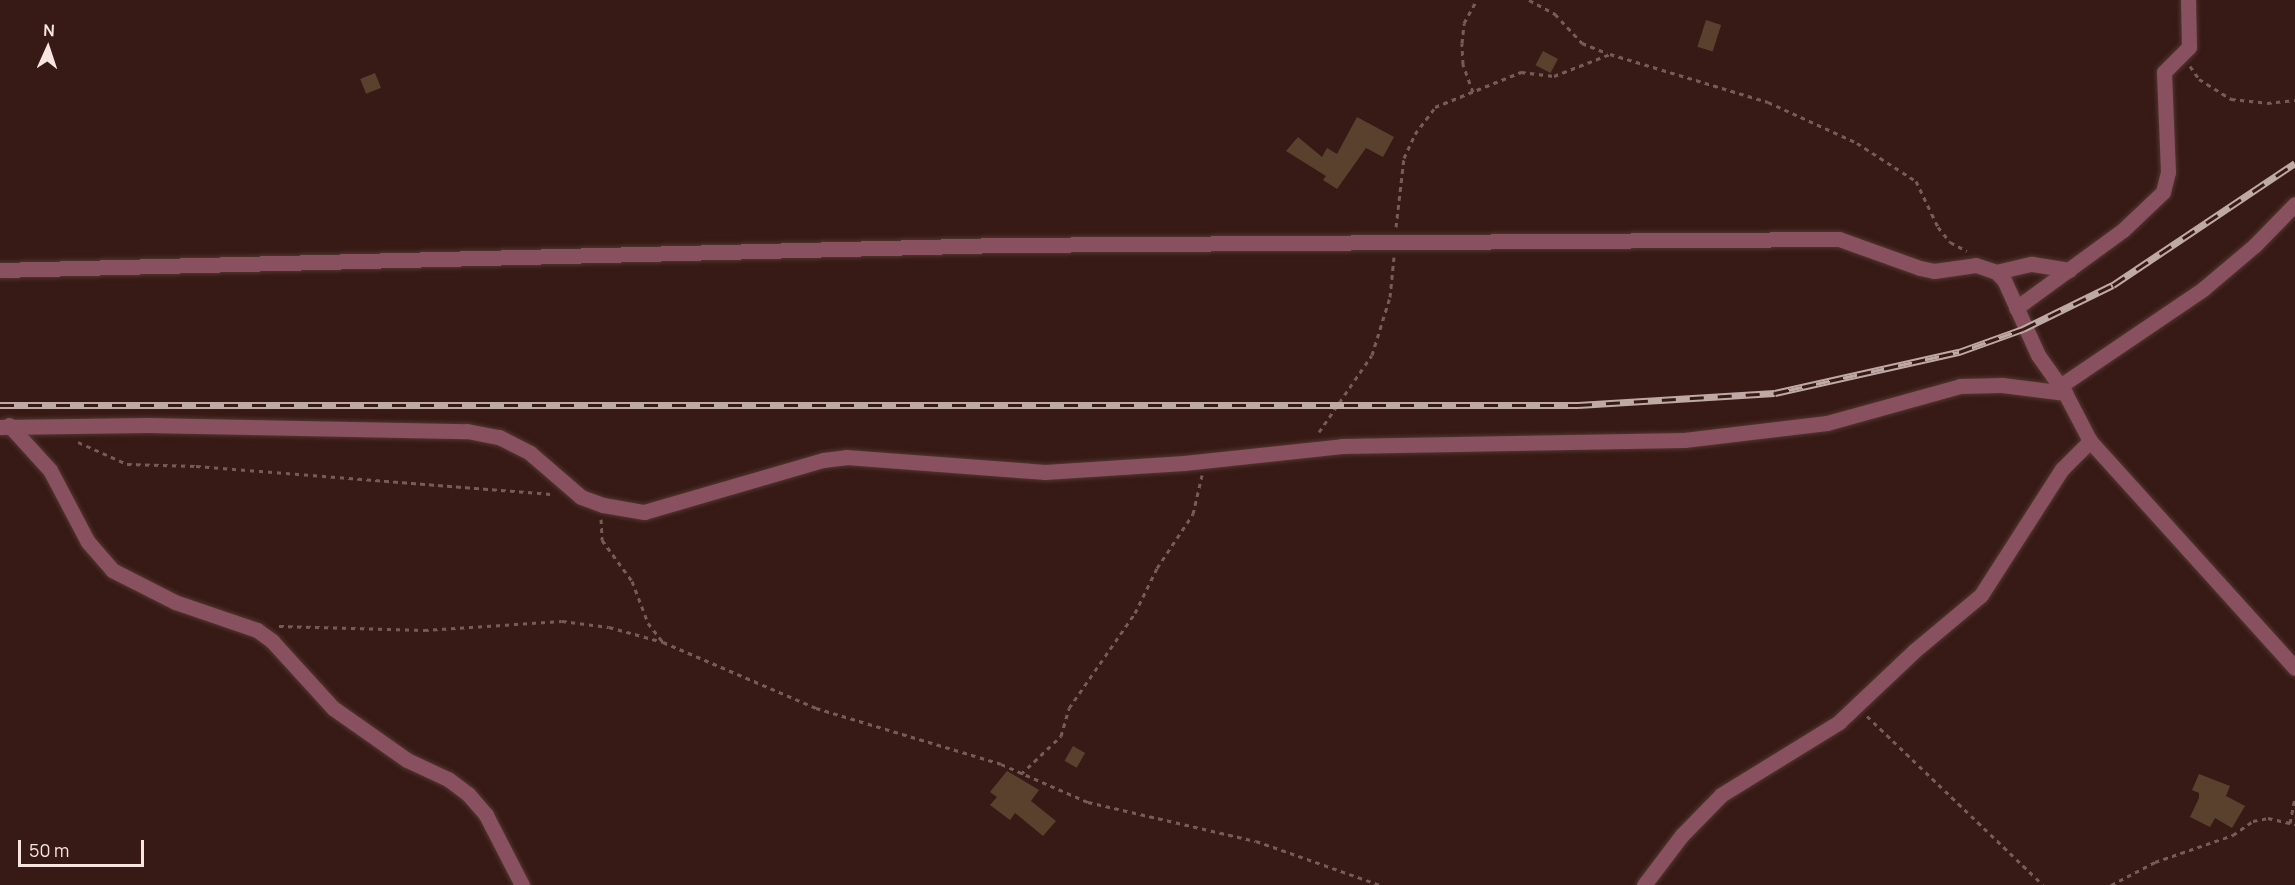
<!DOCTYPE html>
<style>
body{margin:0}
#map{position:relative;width:2295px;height:885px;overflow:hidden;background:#371a15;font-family:Manrope,sans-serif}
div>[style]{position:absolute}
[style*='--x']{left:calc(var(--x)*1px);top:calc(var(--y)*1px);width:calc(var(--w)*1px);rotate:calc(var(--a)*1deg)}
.building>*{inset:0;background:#5a412d;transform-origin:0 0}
.path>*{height:3px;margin-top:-1.5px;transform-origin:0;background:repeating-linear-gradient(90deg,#765c57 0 4.5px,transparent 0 9px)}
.roads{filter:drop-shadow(0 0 2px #523631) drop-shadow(0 0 2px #523631)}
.minor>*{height:15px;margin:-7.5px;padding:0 7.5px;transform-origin:7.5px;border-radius:7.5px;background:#895060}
.rail>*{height:7px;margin-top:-3.5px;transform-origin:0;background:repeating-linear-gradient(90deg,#371a15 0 14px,#bfa9a5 0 28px);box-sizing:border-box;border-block:2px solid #bfa9a5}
span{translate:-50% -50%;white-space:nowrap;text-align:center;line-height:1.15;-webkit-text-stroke:5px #371a15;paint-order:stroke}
.north{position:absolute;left:18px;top:18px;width:60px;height:60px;-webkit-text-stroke:4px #371a15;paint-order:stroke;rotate:3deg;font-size:16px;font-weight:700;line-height:24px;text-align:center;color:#f8e4e0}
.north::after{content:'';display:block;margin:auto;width:21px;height:27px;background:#f8e4e0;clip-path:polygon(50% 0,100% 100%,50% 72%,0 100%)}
.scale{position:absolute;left:18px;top:840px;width:126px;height:27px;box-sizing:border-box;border:3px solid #f8e4e0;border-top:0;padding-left:8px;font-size:18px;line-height:21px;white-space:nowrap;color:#f8e4e0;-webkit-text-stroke:4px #371a15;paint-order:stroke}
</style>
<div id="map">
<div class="building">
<i style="left:1706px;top:20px;width:16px;height:28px;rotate:18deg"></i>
<i style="left:1543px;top:51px;width:17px;height:16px;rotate:28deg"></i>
<i style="left:375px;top:73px;width:16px;height:16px;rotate:68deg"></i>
<i style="clip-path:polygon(1357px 117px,1394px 137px,1383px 157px,1366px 148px,1337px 189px,1323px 180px,1326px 176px,1286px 151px,1298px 137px,1322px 157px,1327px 148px,1337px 154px)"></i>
<i style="left:1073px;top:746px;width:14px;height:17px;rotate:30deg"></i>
<i style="clip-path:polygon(1007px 771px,1039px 790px,1031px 801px,1056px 821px,1043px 836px,1015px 813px,1010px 820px,990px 805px,997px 797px,990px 792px)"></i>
<i style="clip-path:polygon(2199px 774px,2230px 786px,2226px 796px,2245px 806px,2232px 828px,2215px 818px,2210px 827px,2190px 817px,2199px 798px,2199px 793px,2192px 790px)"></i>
</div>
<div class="path">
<i style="--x:1529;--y:0;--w:30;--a:28"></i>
<i style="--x:1555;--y:14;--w:40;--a:47"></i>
<i style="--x:1582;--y:43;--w:27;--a:22"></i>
<i style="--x:2190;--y:66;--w:16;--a:55"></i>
<i style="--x:2199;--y:79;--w:38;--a:32"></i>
<i style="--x:2231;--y:99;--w:36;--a:6"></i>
<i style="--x:2267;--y:103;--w:28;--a:-6"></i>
<i style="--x:1473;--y:92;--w:30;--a:-110"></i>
<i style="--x:1463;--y:64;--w:21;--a:-93"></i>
<i style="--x:1462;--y:43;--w:20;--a:-84"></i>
<i style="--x:1464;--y:23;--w:26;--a:-61"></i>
<i style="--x:1396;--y:227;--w:69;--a:-83.4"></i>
<i style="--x:1404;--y:158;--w:26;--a:-65"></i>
<i style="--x:1415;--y:134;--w:34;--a:-53"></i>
<i style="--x:1435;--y:107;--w:93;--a:-22.1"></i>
<i style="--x:1521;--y:72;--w:33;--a:7"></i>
<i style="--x:1554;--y:76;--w:60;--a:-21.4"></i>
<i style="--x:1610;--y:54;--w:165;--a:16.9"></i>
<i style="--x:1768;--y:102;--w:98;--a:24.7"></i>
<i style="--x:1857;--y:143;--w:70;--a:32.8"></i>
<i style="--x:1916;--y:181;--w:51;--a:64.4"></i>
<i style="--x:1938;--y:227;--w:19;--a:51"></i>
<i style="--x:1950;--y:242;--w:19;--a:28"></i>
<i style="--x:1319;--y:432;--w:93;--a:-55.5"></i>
<i style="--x:1372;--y:355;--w:61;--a:-72.8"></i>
<i style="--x:1390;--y:297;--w:40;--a:-84.3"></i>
<i style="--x:78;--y:442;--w:54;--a:24.2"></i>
<i style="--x:127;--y:464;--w:69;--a:1.7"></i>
<i style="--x:196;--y:466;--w:359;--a:4.5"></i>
<i style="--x:601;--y:519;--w:21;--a:87"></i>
<i style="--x:602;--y:540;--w:51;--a:53.8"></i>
<i style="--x:632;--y:581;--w:45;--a:69.1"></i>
<i style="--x:648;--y:623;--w:24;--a:52"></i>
<i style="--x:663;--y:642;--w:167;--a:23.3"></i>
<i style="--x:816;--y:708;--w:193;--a:16.8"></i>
<i style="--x:1001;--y:764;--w:95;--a:23.6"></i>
<i style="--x:1088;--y:802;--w:172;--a:13.1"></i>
<i style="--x:1256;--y:841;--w:132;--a:19.5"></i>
<i style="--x:279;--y:626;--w:145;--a:1.6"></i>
<i style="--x:424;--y:630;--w:138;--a:-3.7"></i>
<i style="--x:562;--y:621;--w:47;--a:7.3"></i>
<i style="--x:609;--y:627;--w:56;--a:15.5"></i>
<i style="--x:1867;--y:716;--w:244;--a:43.8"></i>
<i style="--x:1021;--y:774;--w:55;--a:-43.5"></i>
<i style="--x:1061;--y:736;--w:29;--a:-74"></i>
<i style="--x:1069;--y:708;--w:116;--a:-55.2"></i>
<i style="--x:1135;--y:613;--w:50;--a:-63.9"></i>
<i style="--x:1157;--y:568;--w:65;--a:-56.3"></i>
<i style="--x:1193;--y:514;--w:40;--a:-77"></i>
<i style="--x:2290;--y:823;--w:25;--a:-79"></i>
<i style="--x:2111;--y:885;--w:50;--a:-27.6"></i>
<i style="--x:2155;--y:862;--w:83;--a:-19.1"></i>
<i style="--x:2233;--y:835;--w:24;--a:-35"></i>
<i style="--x:2253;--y:821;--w:15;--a:-11"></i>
<i style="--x:2268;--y:818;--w:28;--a:13"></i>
</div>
<div class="roads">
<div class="minor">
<i style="--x:0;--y:270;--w:1002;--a:-1.43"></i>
<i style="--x:1002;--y:245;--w:837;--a:-0.41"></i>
<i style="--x:1839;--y:239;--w:86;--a:19.7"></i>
<i style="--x:1920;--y:268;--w:14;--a:12"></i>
<i style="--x:1934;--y:271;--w:42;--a:-8.1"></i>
<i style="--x:1976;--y:265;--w:21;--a:19"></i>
<i style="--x:1996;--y:272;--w:11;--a:45"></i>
<i style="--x:2004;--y:280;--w:82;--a:65.6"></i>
<i style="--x:2038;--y:355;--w:47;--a:54.6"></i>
<i style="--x:2065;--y:393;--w:54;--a:62.5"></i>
<i style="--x:2090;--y:441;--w:306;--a:47.9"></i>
<i style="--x:1996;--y:272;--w:37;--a:-13"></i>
<i style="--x:2032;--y:264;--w:38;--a:9"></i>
<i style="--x:2016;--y:308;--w:132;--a:-36.1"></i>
<i style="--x:2123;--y:230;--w:55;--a:-43.5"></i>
<i style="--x:2163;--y:192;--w:21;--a:-76"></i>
<i style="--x:2168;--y:172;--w:100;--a:-92.3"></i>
<i style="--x:2164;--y:72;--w:35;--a:-45"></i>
<i style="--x:2189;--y:47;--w:47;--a:-91.2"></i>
<i style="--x:2060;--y:386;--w:173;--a:-34.1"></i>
<i style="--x:2203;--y:289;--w:68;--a:-40.2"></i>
<i style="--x:2255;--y:245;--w:57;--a:-45.7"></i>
<i style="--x:9;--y:425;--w:61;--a:47.7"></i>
<i style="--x:50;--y:470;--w:81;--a:62.2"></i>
<i style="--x:88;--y:542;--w:37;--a:49"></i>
<i style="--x:112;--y:570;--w:71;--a:26.9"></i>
<i style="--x:175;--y:602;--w:87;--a:18.9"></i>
<i style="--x:257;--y:630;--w:19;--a:36"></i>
<i style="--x:272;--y:641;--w:91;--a:47.7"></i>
<i style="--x:333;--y:708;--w:90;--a:35.1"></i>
<i style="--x:407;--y:760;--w:45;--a:24.9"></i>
<i style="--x:448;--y:779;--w:25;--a:37"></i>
<i style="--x:468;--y:794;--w:28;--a:49"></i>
<i style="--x:486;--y:815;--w:79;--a:62.8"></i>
<i style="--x:0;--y:427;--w:147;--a:-0.8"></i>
<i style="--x:147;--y:425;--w:320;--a:1.1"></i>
<i style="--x:467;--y:431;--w:33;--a:11"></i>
<i style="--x:499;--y:437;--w:35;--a:27"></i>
<i style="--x:530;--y:453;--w:67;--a:40.8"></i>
<i style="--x:581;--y:497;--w:23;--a:20"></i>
<i style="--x:603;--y:505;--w:42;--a:9.7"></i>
<i style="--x:644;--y:512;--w:186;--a:-16.2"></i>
<i style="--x:823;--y:460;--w:23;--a:-7"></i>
<i style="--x:846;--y:457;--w:200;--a:4.3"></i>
<i style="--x:1045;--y:472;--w:139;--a:-3.7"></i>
<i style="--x:1184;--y:463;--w:159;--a:-6.1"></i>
<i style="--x:1342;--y:446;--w:342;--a:-1"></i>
<i style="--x:1684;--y:440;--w:144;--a:-6.8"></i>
<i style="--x:1827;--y:423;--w:138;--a:-15.5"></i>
<i style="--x:1960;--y:386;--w:42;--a:-1.4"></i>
<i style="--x:2002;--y:385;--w:64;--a:7.2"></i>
<i style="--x:1644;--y:885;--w:63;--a:-52.8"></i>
<i style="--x:1682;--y:835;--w:56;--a:-45.7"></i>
<i style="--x:1721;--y:795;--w:139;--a:-31.7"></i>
<i style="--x:1839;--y:722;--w:103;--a:-43.4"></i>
<i style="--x:1914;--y:651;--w:87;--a:-39.9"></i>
<i style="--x:1981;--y:595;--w:150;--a:-57.3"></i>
<i style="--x:2062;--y:469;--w:40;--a:-45"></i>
</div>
</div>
<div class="rail">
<i style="--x:0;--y:405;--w:1578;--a:0"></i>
<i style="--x:1578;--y:405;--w:197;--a:-3.5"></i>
<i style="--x:1775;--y:393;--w:189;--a:-12.6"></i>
<i style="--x:1959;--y:352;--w:68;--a:-19.8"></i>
<i style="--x:2023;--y:329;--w:100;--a:-26.1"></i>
<i style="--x:2113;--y:285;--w:219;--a:-33.8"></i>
</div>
<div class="north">N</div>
<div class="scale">50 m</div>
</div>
